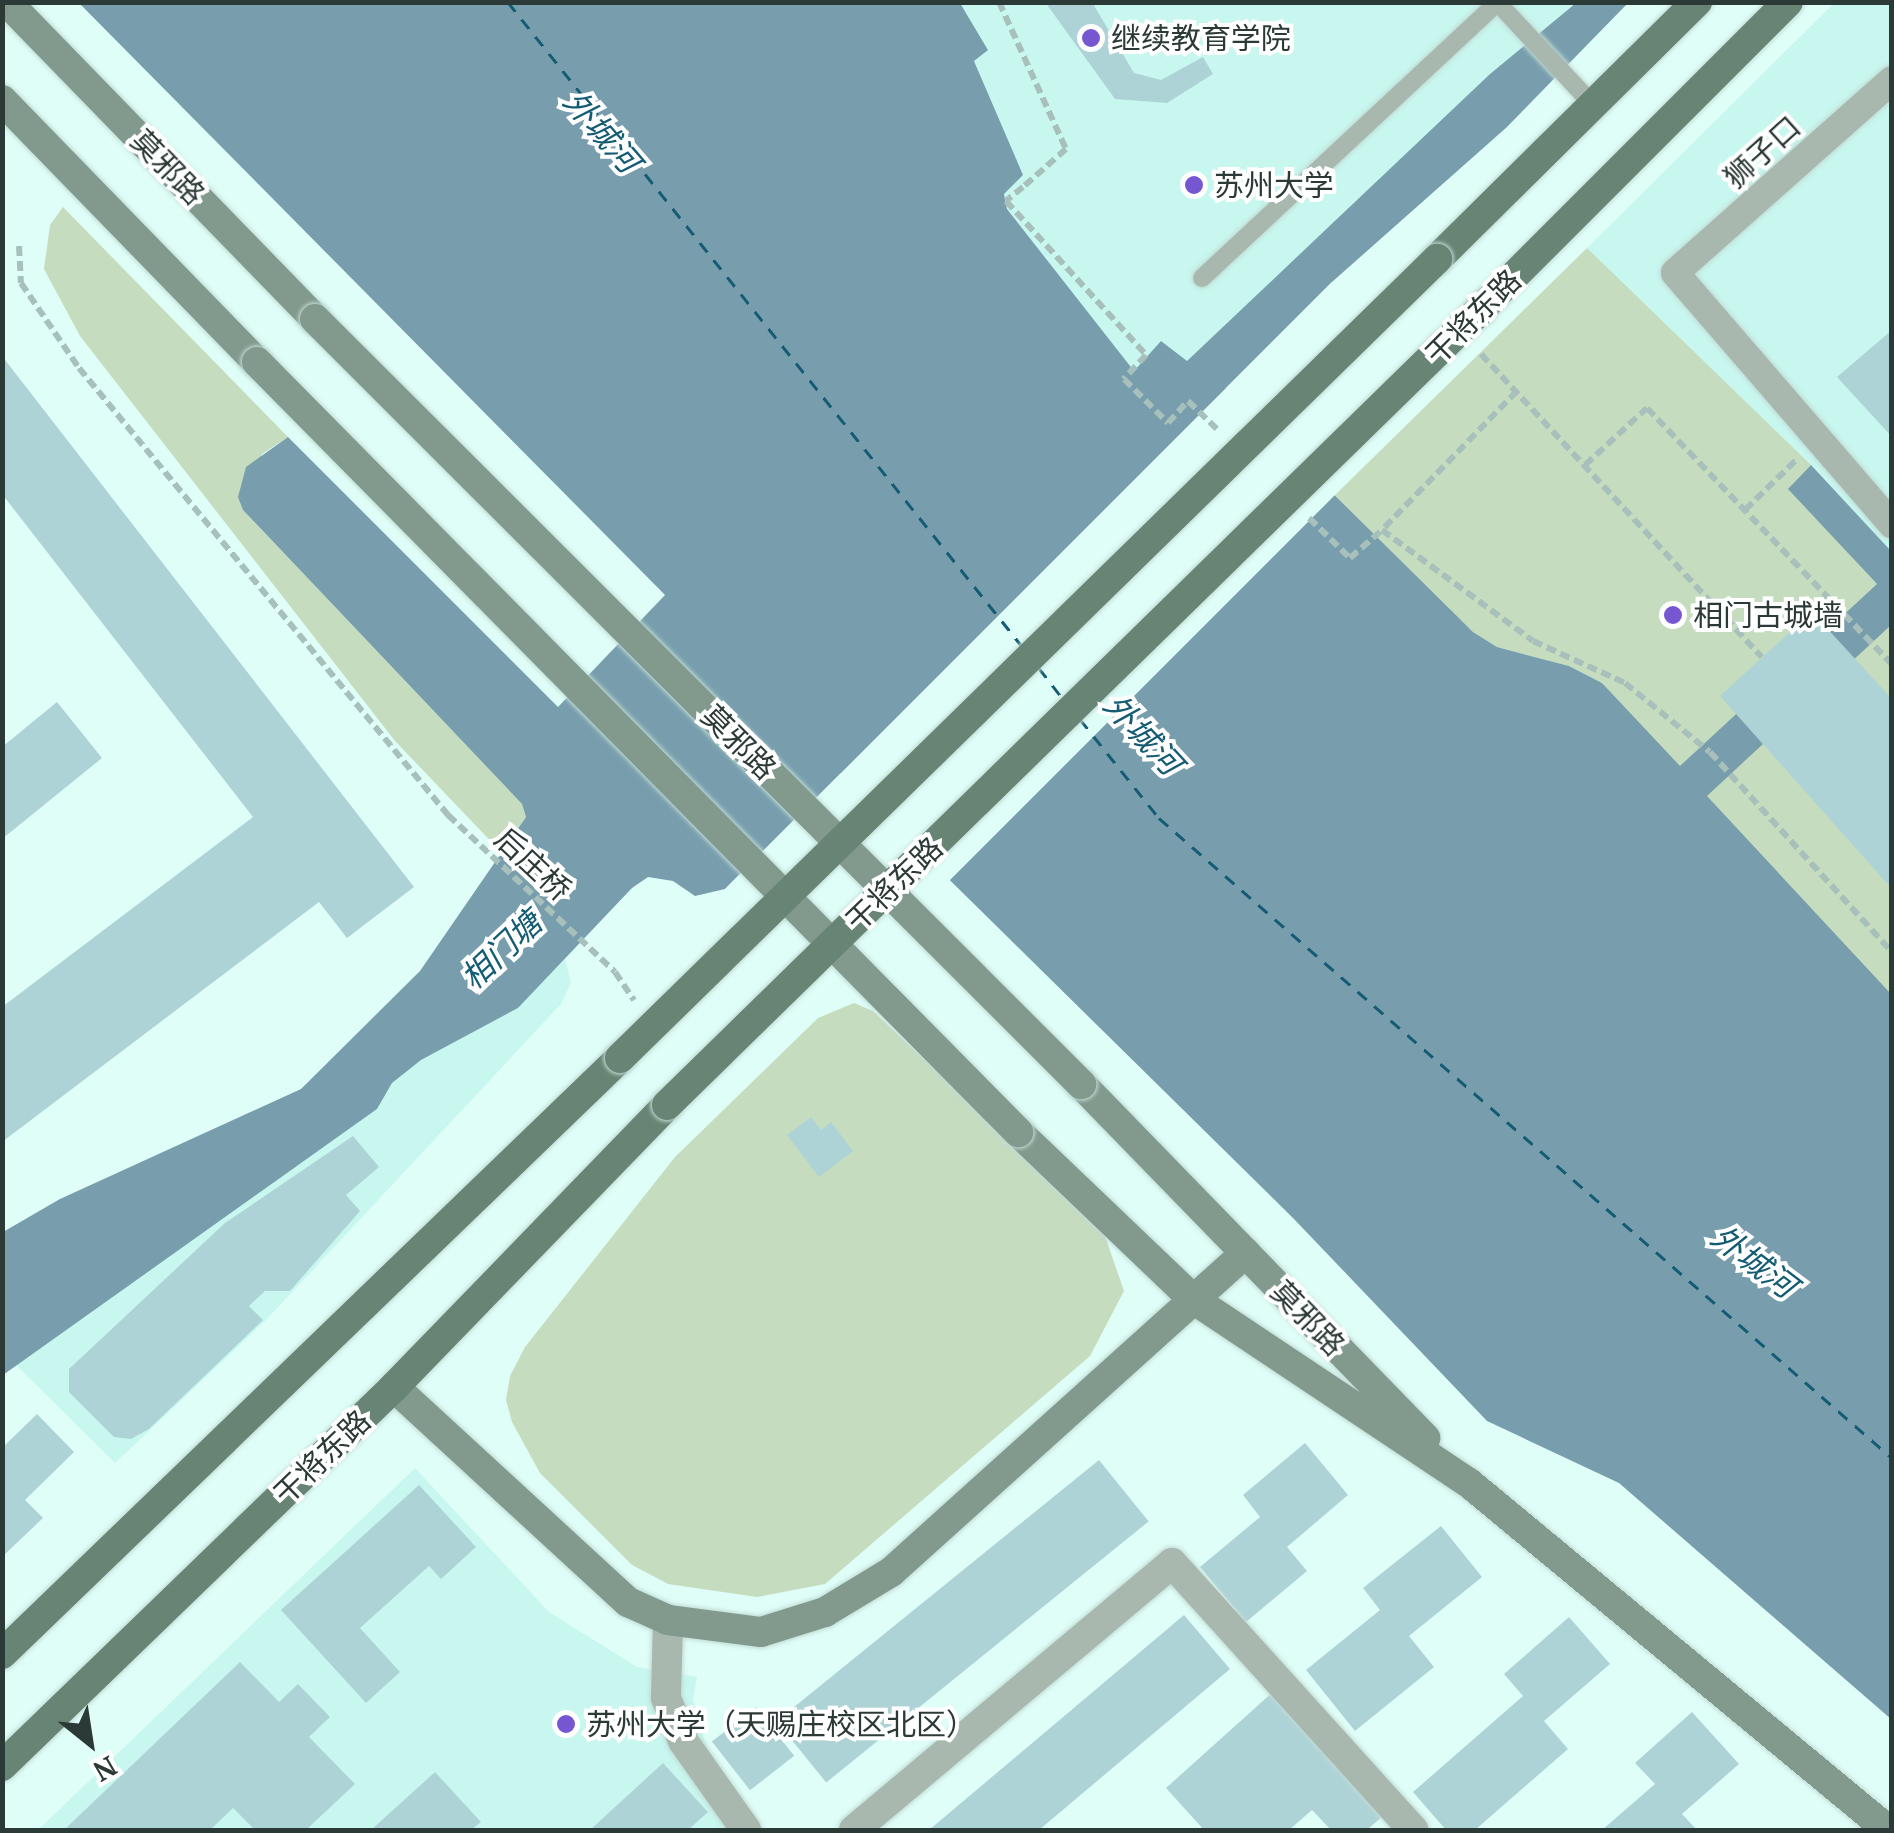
<!DOCTYPE html>
<meta charset="utf-8">
<style>
body{margin:0}
#map{position:relative;width:1894px;height:1833px;overflow:hidden;background:#e0fef8;font-family:"PT Serif","Noto Sans SC",serif}
div>[style]{position:absolute}
[style*='--x']{left:calc(var(--x)*1px);top:calc(var(--y)*1px);width:calc(var(--w)*1px);rotate:calc(var(--a)*1deg)}
.built>*{inset:0;background:#c8f7ef}
.green>*{inset:0;background:#c5dcbf}
.water>*{inset:0;background:#789eae}
.pier>*{inset:0;background:#e0fef8}
.ferry>*{height:2.5px;margin-top:-1.25px;transform-origin:0;background:repeating-linear-gradient(90deg,#145b74 0 12px,transparent 0 22px)}
.building>*{inset:0;background:#aed3d7;transform-origin:0 0}
.path>*{height:6px;margin-top:-3px;transform-origin:0;background:repeating-linear-gradient(90deg,#a7c0bb 0 10px,transparent 0 15px)}
.roads{filter:drop-shadow(0 0 2px #c0dbd5) drop-shadow(0 0 2px #c0dbd5)}
.service>*{height:18px;margin:-9px;padding:0 9px;transform-origin:9px;border-radius:9px;background:#a8b8af}
.pedestrian>*{height:28px;margin:-14px;padding:0 14px;transform-origin:14px;border-radius:14px;background:#a8b8af}
.minor>*{height:30px;margin:-15px;padding:0 15px;transform-origin:15px;border-radius:15px;background:#a8b8af}
.secondary>*{height:30px;margin:-15px;padding:0 15px;transform-origin:15px;border-radius:15px;background:#82998d}
.primary>*{height:30px;margin:-15px;padding:0 15px;transform-origin:15px;border-radius:15px;background:#678474}
.path-bridge>*{height:6px;margin-top:-3px;transform-origin:0;background:repeating-linear-gradient(90deg,#a7c0bb 0 10px,transparent 0 15px)}
.bridges{filter:drop-shadow(0 0 2px #c0dbd5) drop-shadow(0 0 2px #c0dbd5)}
.secondary-bridge>*{height:30px;margin:-15px;padding:0 15px;transform-origin:15px;border-radius:15px;background:#82998d}
.primary-bridge>*{height:30px;margin:-15px;padding:0 15px;transform-origin:15px;border-radius:15px;background:#678474}
.dots>*{width:28px;height:28px;translate:-50% -50%;box-sizing:border-box;border:5px solid #fff;border-radius:50%}
span{translate:-50% -50%;white-space:nowrap;text-align:center;line-height:1.15;-webkit-text-stroke:8px #fff;paint-order:stroke}
.poi-label{font-size:30px;color:#2c3a37}
.left{translate:0 -50%;text-align:left}
.street-label{font-size:30px;color:#2c3a37}
.water-label{font-size:32px;color:#145b74;font-style:italic}
.frame{position:absolute;inset:0;border:5px solid #2c3a37;pointer-events:none}
.north{position:absolute;left:40px;top:1693px;width:100px;height:100px;-webkit-text-stroke:8px #fff;paint-order:stroke;rotate:150deg;font-size:28px;font-weight:700;line-height:40px;text-align:center;color:#2c3a37}
.north::after{content:'';display:block;margin:auto;width:35px;height:45px;background:#2c3a37;clip-path:polygon(50% 0,100% 100%,50% 72%,0 100%)}
</style>
<div id="map">
<div class="built">
<i style="clip-path:polygon(960px 3px,1576px 3px,1490px 74px,1186px 362px,1134px 371px,1007px 209px,1004px 194px,1023px 175px,974px 60px,988px 49px)"></i>
<i style="clip-path:polygon(1834px 3px,1891px 3px,1891px 551px,1587px 248px)"></i>
<i style="clip-path:polygon(565px 959px,571px 983px,561px 1004px,266px 1320px,115px 1463px,16px 1365px,377px 1109px,392px 1083px,421px 1060px,518px 1008px)"></i>
<i style="clip-path:polygon(415px 1468px,549px 1612px,637px 1667px,697px 1677px,693px 1700px,707px 1748px,764px 1830px,38px 1830px)"></i>
</div>
<div class="green">
<i style="clip-path:polygon(63px 207px,288px 437px,262px 454px,243px 510px,522px 804px,526px 817px,502px 853px,395px 741px,80px 336px,44px 269px,50px 225px)"></i>
<i style="clip-path:polygon(1587px 248px,1811px 465px,1789px 489px,1891px 599px,1889px 997px,1602px 683px,1569px 666px,1497px 647px,1473px 632px,1332px 498px)"></i>
<i style="clip-path:polygon(854px 1003px,873px 1011px,1080px 1207px,1105px 1236px,1124px 1291px,1090px 1356px,825px 1584px,757px 1597px,668px 1584px,632px 1565px,540px 1473px,512px 1422px,506px 1400px,510px 1376px,525px 1347px,675px 1157px,818px 1018px)"></i>
</div>
<div class="water">
<i style="clip-path:polygon(79px 3px,960px 3px,988px 50px,974px 61px,1023px 175px,1004px 194px,1007px 209px,1134px 371px,1161px 341px,1187px 361px,1490px 74px,1576px 3px,1628px 3px,1507px 127px,1332px 282px,1226px 388px,1473px 632px,1497px 647px,1569px 666px,1602px 683px,1680px 766px,1877px 584px,1788px 489px,1811px 465px,1891px 551px,1891px 625px,1707px 796px,1891px 994px,1891px 1719px,1619px 1483px,1487px 1421px,1293px 1218px,841px 773px,725px 889px,695px 896px,673px 881px,648px 877px,632px 888px,518px 1008px,421px 1060px,392px 1083px,377px 1109px,3px 1375px,3px 1232px,60px 1199px,301px 1089px,420px 971px,526px 817px,522px 804px,243px 510px,238px 497px,246px 467px,288px 437px,558px 707px,665px 595px)"></i>
</div>
<div class="pier">
<i style="clip-path:polygon(1332px 282px,1336px 286px,1232px 388px,1336px 494px,947px 883px,841px 779px,719px 895px)"></i>
</div>
<div class="ferry">
<i style="--x:508;--y:2;--w:824;--a:51.41"></i>
<i style="--x:1039;--y:668;--w:37;--a:52"></i>
<i style="--x:1080;--y:719;--w:127;--a:51.4"></i>
<i style="--x:1159;--y:818;--w:973;--a:41.12"></i>
</div>
<div class="building">
<i style="clip-path:polygon(1045px 2px,1092px 2px,1134px 73px,1161px 80px,1203px 57px,1213px 74px,1167px 103px,1115px 99px)"></i>
<i style="clip-path:polygon(1892px 330px,1892px 437px,1837px 377px)"></i>
<i style="clip-path:polygon(2px 356px,414px 887px,347px 938px,319px 902px,2px 1142px,2px 1007px,253px 817px,2px 494px)"></i>
<i style="clip-path:polygon(1812px 612px,1892px 699px,1892px 889px,1720px 696px)"></i>
<i style="clip-path:polygon(57px 702px,102px 758px,2px 839px,2px 747px)"></i>
<i style="clip-path:polygon(811px 1117px,821px 1130px,831px 1122px,853px 1151px,819px 1177px,787px 1135px)"></i>
<i style="clip-path:polygon(353px 1136px,379px 1167px,346px 1195px,360px 1211px,290px 1291px,265px 1291px,249px 1306px,263px 1320px,149px 1429px,131px 1439px,114px 1437px,69px 1392px,69px 1369px,225px 1223px)"></i>
<i style="clip-path:polygon(37px 1414px,74px 1452px,25px 1500px,43px 1518px,2px 1557px,2px 1448px)"></i>
<i style="clip-path:polygon(1305px 1443px,1348px 1495px,1287px 1547px,1307px 1571px,1246px 1622px,1200px 1567px,1260px 1517px,1243px 1495px)"></i>
<i style="left:1099px;top:1460px;width:79px;height:415px;rotate:51deg"></i>
<i style="clip-path:polygon(419px 1485px,476px 1547px,441px 1579px,429px 1566px,360px 1628px,400px 1672px,366px 1703px,281px 1610px)"></i>
<i style="clip-path:polygon(1441px 1526px,1482px 1577px,1409px 1636px,1434px 1667px,1355px 1731px,1306px 1670px,1380px 1610px,1363px 1588px)"></i>
<i style="clip-path:polygon(1184px 1615px,1230px 1669px,1039px 1830px,929px 1830px)"></i>
<i style="clip-path:polygon(1569px 1617px,1610px 1664px,1544px 1721px,1568px 1749px,1475px 1830px,1446px 1830px,1413px 1792px,1523px 1696px,1504px 1674px)"></i>
<i style="clip-path:polygon(240px 1662px,279px 1702px,298px 1684px,330px 1717px,309px 1737px,355px 1784px,306px 1830px,255px 1830px,233px 1808px,210px 1830px,64px 1830px)"></i>
<i style="clip-path:polygon(1274px 1691px,1384px 1815px,1367px 1830px,1331px 1830px,1312px 1810px,1289px 1830px,1204px 1830px,1166px 1788px)"></i>
<i style="left:756px;top:1707px;width:62px;height:56px;rotate:52deg"></i>
<i style="clip-path:polygon(1692px 1712px,1739px 1764px,1682px 1814px,1697px 1830px,1602px 1830px,1655px 1784px,1635px 1763px)"></i>
<i style="clip-path:polygon(663px 1763px,708px 1812px,688px 1830px,590px 1830px)"></i>
<i style="clip-path:polygon(435px 1772px,481px 1822px,471px 1830px,371px 1830px)"></i>
</div>
<div class="path">
<i style="--x:999;--y:2;--w:162;--a:65.5"></i>
<i style="--x:1066;--y:149;--w:57;--a:138.5"></i>
<i style="--x:19;--y:246;--w:37;--a:87"></i>
<i style="--x:21;--y:283;--w:103;--a:55.7"></i>
<i style="--x:79;--y:368;--w:580;--a:50.46"></i>
<i style="--x:448;--y:815;--w:229;--a:43.2"></i>
<i style="--x:615;--y:972;--w:34;--a:56"></i>
<i style="--x:1481;--y:354;--w:413;--a:47.2"></i>
<i style="--x:1517;--y:391;--w:194;--a:134.2"></i>
<i style="--x:1382;--y:530;--w:187;--a:36.3"></i>
<i style="--x:1533;--y:641;--w:101;--a:24.5"></i>
<i style="--x:1625;--y:683;--w:109;--a:39.1"></i>
<i style="--x:1710;--y:752;--w:270;--a:47.7"></i>
<i style="--x:1585;--y:465;--w:84;--a:-42.6"></i>
<i style="--x:1647;--y:408;--w:354;--a:46.3"></i>
<i style="--x:1745;--y:510;--w:73;--a:-44.4"></i>
</div>
<div class="roads">
<div class="service">
<i style="--x:1497;--y:2;--w:141;--a:47"></i>
<i style="--x:1202;--y:278;--w:403;--a:-43"></i>
</div>
<div class="pedestrian">
<i style="--x:1892;--y:80;--w:290;--a:138.4"></i>
<i style="--x:1675;--y:273;--w:332;--a:49.2"></i>
</div>
<div class="minor">
<i style="--x:668;--y:1620;--w:78;--a:91.5"></i>
<i style="--x:666;--y:1698;--w:46;--a:68.4"></i>
<i style="--x:683;--y:1741;--w:109;--a:54.7"></i>
<i style="--x:854;--y:1830;--w:415;--a:-40"></i>
<i style="--x:1172;--y:1563;--w:360;--a:47.9"></i>
</div>
<div class="secondary">
<i style="--x:7;--y:2;--w:442;--a:45.8"></i>
<i style="--x:2;--y:100;--w:366;--a:45.8"></i>
<i style="--x:1081;--y:1084;--w:494;--a:45.8"></i>
<i style="--x:1018;--y:1132;--w:242;--a:43.7"></i>
<i style="--x:1193;--y:1299;--w:332;--a:33.7"></i>
<i style="--x:1469;--y:1483;--w:544;--a:39.63"></i>
<i style="--x:394;--y:1387;--w:318;--a:42.6"></i>
<i style="--x:628;--y:1602;--w:44;--a:24.2"></i>
<i style="--x:668;--y:1620;--w:94;--a:7.4"></i>
<i style="--x:761;--y:1632;--w:67;--a:-17.4"></i>
<i style="--x:825;--y:1612;--w:77;--a:-31.2"></i>
<i style="--x:891;--y:1572;--w:477;--a:-42"></i>
</div>
<div class="primary">
<i style="--x:1437;--y:259;--w:366;--a:-44.7"></i>
<i style="--x:1481;--y:309;--w:434;--a:-45"></i>
<i style="--x:2;--y:1654;--w:859;--a:-43.96"></i>
<i style="--x:2;--y:1766;--w:545;--a:-44.03"></i>
<i style="--x:394;--y:1387;--w:392;--a:-45.9"></i>
</div>
</div>
<div class="path-bridge">
<i style="--x:1023;--y:187;--w:22;--a:141"></i>
<i style="--x:1006;--y:201;--w:208;--a:47.7"></i>
<i style="--x:1146;--y:355;--w:33;--a:133"></i>
<i style="--x:1124;--y:379;--w:62;--a:45"></i>
<i style="--x:1168;--y:423;--w:30;--a:-48"></i>
<i style="--x:1188;--y:401;--w:40;--a:44"></i>
<i style="--x:1309;--y:518;--w:57;--a:44.3"></i>
<i style="--x:1350;--y:558;--w:43;--a:-41.2"></i>
</div>
<div class="bridges">
<div class="secondary-bridge">
<i style="--x:315;--y:319;--w:1083;--a:44.96"></i>
<i style="--x:257;--y:362;--w:1083;--a:45.34"></i>
</div>
<div class="primary-bridge">
<i style="--x:620;--y:1058;--w:1143;--a:-44.36"></i>
<i style="--x:667;--y:1105;--w:1139;--a:-44.36"></i>
</div>
</div>
<div class="dots">
<i style="left:1091px;top:38px;background:#7757d1"></i>
<i style="left:1194px;top:185px;background:#7757d1"></i>
<i style="left:1673px;top:615px;background:#7757d1"></i>
<i style="left:566px;top:1724px;background:#7757d1"></i>
</div>
<div class="poi-label">
<span class="left" style="left:1111px;top:38px">继续教育学院</span>
<span class="left" style="left:1214px;top:185px">苏州大学</span>
<span class="left" style="left:1693px;top:615px">相门古城墙</span>
<span class="left" style="left:586px;top:1724px">苏州大学（天赐庄校区北区）</span>
</div>
<div class="street-label">
<span style="left:1762px;top:152px;rotate:-42deg">狮子口</span>
<span style="left:168px;top:167px;rotate:46deg">莫邪路</span>
<span style="left:1473px;top:317px;rotate:-45deg">干将东路</span>
<span style="left:739px;top:742px;rotate:45deg">莫邪路</span>
<span style="left:533px;top:864px;rotate:43deg">后庄桥</span>
<span style="left:894px;top:884px;rotate:-44deg">干将东路</span>
<span style="left:1308px;top:1318px;rotate:46deg">莫邪路</span>
<span style="left:322px;top:1457px;rotate:-44deg">干将东路</span>
</div>
<div class="water-label">
<span style="left:602px;top:131px;rotate:49deg">外城河</span>
<span style="left:1143px;top:734px;rotate:47deg">外城河</span>
<span style="left:501px;top:950px;rotate:-43deg">相门塘</span>
<span style="left:1754px;top:1261px;rotate:37deg">外城河</span>
</div>
<div class="frame"></div>
<div class="north">N</div>
</div>
